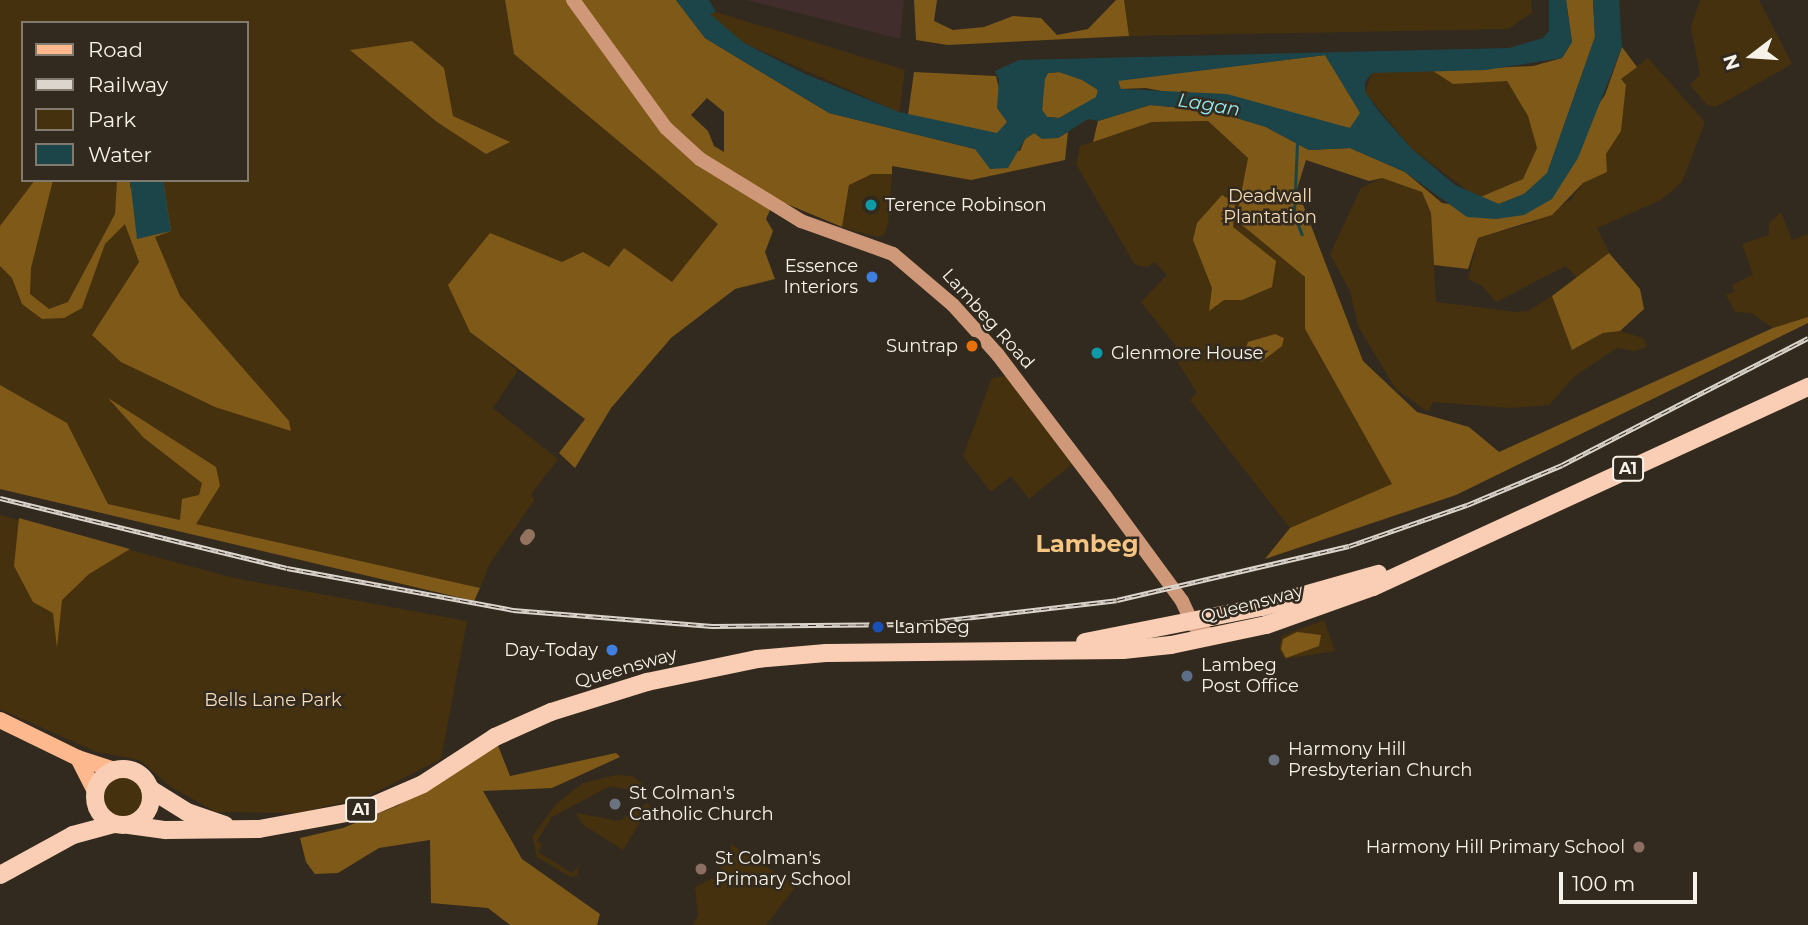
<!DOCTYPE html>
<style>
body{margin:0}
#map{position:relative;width:1808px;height:925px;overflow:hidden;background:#322a1e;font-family:Montserrat,sans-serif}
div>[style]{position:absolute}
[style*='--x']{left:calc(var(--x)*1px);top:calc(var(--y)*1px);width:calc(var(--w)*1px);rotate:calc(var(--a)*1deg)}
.industrial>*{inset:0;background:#412d2b}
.green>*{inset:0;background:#46310f}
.round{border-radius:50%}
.forest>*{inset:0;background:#7f5918}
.water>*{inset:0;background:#1c454a}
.stream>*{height:2.5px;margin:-1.25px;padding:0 1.25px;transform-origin:1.25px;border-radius:1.25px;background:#1c454a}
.tertiary>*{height:12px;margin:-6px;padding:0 6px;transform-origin:6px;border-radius:6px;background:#93725e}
.secondary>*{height:14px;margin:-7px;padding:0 7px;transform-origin:7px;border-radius:7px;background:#cf9979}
.primary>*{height:16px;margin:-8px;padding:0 8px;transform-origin:8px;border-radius:8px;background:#fdb88e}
.trunk>*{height:18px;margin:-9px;padding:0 9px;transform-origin:9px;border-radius:9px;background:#faceb4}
.trunk>.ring{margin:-9px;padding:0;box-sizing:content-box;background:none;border:18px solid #faceb4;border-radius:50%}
.rail>*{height:5px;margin-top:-2.5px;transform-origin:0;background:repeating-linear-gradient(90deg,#322a1e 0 8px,#dbd5cd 0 16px);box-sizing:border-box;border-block:2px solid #dbd5cd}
.dots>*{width:19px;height:19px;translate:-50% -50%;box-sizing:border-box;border:4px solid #322a1e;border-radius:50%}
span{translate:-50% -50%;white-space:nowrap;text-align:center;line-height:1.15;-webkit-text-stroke:5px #322a1e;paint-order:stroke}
.shield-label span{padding:2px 5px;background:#322a1e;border:2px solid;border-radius:5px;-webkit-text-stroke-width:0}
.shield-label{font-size:16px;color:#f6f1e9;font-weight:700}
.park-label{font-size:18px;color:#f6dbb5}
.poi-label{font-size:18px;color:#f6f1e9}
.left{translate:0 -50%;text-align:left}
.right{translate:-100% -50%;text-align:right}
.street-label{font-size:18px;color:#f6f1e9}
.water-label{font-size:19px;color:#90eaf6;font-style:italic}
.district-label{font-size:24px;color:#f6c583;font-weight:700}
.legend{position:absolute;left:21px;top:21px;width:228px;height:161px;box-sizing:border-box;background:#322a1e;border:2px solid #807a6f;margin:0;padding:9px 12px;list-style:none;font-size:21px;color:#f6f1e9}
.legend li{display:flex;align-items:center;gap:14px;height:35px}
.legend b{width:35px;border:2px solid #807a6f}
.north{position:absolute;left:1717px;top:21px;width:70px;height:70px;-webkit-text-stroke:5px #322a1e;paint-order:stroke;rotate:253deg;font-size:19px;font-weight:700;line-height:28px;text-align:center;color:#f6f1e9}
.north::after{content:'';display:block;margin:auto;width:24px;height:32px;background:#f6f1e9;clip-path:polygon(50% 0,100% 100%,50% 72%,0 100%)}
.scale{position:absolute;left:1559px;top:872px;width:138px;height:32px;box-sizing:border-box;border:4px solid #f6f1e9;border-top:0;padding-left:9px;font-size:21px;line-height:24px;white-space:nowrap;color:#f6f1e9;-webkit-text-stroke:5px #322a1e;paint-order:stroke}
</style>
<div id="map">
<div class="industrial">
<i style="clip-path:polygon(746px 0,904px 0,900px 39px,806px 15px)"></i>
</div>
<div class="green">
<i style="clip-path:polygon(evenodd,0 0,505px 0,514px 54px,718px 224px,672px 283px,624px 248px,609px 267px,562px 262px,490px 234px,470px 332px,518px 370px,493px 408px,558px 459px,531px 494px,534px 501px,490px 563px,480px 588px,108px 504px,67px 423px,0 385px,0 0,23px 23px,247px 23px,247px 180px,23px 180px,23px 23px)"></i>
<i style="clip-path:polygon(1124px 0,1531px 0,1532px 13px,1508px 29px,1129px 36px)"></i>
<i style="clip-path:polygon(1700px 0,1759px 0,1792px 64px,1716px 107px,1707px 105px,1690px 85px,1700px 75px,1691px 27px)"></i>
<i style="clip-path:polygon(716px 12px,905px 70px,899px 112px,744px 43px,709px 14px)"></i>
<i style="clip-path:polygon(1648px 58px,1705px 122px,1682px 182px,1661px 200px,1597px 228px,1609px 253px,1577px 278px,1566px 266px,1496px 302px,1481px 285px,1468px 279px,1478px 238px,1534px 222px,1571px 200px,1583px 183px,1607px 172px,1606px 154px,1621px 131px,1626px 85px,1621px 79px)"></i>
<i style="clip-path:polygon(1398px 70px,1433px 71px,1453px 84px,1506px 80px,1528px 116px,1537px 148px,1524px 179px,1478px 198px,1412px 149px,1365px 92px,1372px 73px)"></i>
<i style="clip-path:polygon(1208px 121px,1248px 158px,1236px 220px,1305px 277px,1305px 329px,1393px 485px,1290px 528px,1190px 400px,1197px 393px,1171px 351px,1176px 346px,1141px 302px,1167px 275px,1155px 262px,1147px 267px,1135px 265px,1076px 164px,1080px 146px,1152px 122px)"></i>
<i style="clip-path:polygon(872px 174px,892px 174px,888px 224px,884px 235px,877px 237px,842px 227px,849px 185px)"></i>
<i style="clip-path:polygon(1382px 178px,1422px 192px,1431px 213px,1436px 302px,1516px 312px,1528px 311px,1552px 296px,1572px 350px,1603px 333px,1620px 331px,1643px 338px,1647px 347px,1635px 351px,1617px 348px,1575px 376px,1549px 405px,1510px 408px,1433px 402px,1428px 412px,1396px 389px,1358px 326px,1350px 291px,1330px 254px,1361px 188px)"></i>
<i style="clip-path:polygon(1781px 212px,1792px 240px,1808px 234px,1808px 317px,1773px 328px,1751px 313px,1735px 312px,1726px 295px,1735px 291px,1732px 285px,1753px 275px,1742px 244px,1769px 235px,1769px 223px)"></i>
<i style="clip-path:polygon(1006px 376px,1072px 464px,1029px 499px,1011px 476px,991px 492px,963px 456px,992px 378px)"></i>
<i style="clip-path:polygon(0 515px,234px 578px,467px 621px,441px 759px,367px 797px,298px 813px,216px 812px,171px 787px,140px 760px,97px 752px,0 709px)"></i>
<i style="clip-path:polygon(1324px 620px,1335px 651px,1284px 659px,1279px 648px,1282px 636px)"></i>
<i style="clip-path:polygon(616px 775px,632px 776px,644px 785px,644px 793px,610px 786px,552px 817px,537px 841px,542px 845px,538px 852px,572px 873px,578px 867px,578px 875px,571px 877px,537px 857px,532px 837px,556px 804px,583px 783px)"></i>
<i class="round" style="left:104px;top:777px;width:40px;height:40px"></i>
<i style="clip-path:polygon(647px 803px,650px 806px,623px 850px,582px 824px,576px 813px,619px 821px)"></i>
<i style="clip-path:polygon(731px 844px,796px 886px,766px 925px,693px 925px,698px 916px,695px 887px,715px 877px,721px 863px,730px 858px)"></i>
</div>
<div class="forest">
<i style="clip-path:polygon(evenodd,505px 0,676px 0,705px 38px,829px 113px,975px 149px,1020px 151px,1025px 139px,1034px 133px,1058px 138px,1068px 132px,1065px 160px,971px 180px,892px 166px,892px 174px,872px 174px,849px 185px,842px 227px,775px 199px,766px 219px,773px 231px,765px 252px,775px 279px,735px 289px,671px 338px,611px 408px,575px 468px,559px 453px,585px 419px,470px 332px,448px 285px,490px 233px,562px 262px,583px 252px,609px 267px,624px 248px,672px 282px,718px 224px,514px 54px,505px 0,707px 98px,724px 112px,724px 152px,714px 146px,708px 131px,691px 115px,707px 98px)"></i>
<i style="clip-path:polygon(914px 0,937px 0,934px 21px,953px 30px,984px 27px,1013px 16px,1041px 18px,1057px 35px,1088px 29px,1116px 0,1124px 0,1129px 36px,948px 45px,916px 40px)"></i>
<i style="clip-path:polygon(1566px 0,1593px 0,1595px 37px,1547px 174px,1524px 194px,1499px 204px,1478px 198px,1523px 179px,1537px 148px,1528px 116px,1507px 81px,1453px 84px,1433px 71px,1533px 66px,1562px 58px,1572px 42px)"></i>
<i style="clip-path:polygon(412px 41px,444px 68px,453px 116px,510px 142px,486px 154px,437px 122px,350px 50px)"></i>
<i style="clip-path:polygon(1622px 47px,1637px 67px,1621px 79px,1626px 85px,1621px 131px,1606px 154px,1607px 172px,1583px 183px,1552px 215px,1478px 238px,1468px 269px,1434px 265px,1431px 213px,1422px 192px,1382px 178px,1369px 181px,1306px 160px,1297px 189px,1363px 361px,1417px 412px,1469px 427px,1499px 452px,1773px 328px,1808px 317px,1808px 323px,1456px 495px,1265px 559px,1290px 528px,1392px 484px,1305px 329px,1305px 277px,1236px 220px,1248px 158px,1208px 121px,1152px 122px,1093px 142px,1098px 121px,1150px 105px,1214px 111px,1266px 127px,1309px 150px,1350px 148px,1405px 172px,1442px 203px,1523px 215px,1605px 95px)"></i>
<i style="clip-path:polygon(1325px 55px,1361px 113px,1350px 128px,1146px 88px,1120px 89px,1118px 80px)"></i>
<i style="clip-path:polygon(914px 72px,996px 76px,1007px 122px,998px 134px,908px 115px)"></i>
<i style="clip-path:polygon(1059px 72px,1082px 79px,1098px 90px,1096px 98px,1059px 118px,1047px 117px,1042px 110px,1044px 79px,1048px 73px)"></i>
<i style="clip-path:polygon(35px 180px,53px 180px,31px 268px,30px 294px,49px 309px,68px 302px,115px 214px,117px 180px,130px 180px,130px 187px,165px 213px,163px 198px,163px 180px,171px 231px,155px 237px,180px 296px,289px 421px,291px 431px,215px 407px,121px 362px,92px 335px,139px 262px,125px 224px,105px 244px,82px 308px,64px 318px,42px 319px,22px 304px,12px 278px,0 266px,0 226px)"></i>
<i style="clip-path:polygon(1222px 195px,1235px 203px,1233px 227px,1276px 261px,1272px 287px,1242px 300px,1224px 300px,1209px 311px,1212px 288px,1193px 240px,1197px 223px)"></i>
<i style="clip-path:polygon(1609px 253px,1640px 289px,1644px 309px,1620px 331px,1603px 333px,1572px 350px,1552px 296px)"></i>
<i style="clip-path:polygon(1275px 334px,1284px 338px,1282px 346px,1261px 362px,1245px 351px,1248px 342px)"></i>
<i style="clip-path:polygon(0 385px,67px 423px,108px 504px,180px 520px,182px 499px,199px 495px,202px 483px,144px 438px,108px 398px,216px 467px,220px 486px,196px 524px,480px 588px,474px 601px,0 489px)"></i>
<i style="clip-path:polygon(19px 518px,130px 549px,89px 574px,62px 600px,57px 648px,53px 613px,33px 602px,14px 566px)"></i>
<i style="clip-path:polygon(1297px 632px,1321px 635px,1319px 646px,1286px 658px,1281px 649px,1283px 639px)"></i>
<i style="clip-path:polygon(497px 743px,510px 776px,616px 753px,620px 757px,552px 788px,483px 791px,522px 859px,600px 914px,597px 925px,510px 925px,488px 908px,431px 903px,430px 840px,379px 848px,338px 873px,315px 874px,306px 862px,300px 838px,343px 828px,399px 805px)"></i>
</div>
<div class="water">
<i style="clip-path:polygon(evenodd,676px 0,709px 0,716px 12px,710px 14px,744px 43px,805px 74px,899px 112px,997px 133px,1007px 122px,997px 108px,999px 80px,995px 71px,1019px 60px,1509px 48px,1543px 38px,1549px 31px,1549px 0,1566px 0,1572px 42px,1562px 58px,1486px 70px,1372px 73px,1365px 82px,1365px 92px,1381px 114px,1412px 149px,1455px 185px,1499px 204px,1524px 194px,1547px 173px,1595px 37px,1593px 0,1619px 0,1622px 47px,1578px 158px,1552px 199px,1524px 215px,1496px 219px,1467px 217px,1405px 172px,1350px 148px,1309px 150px,1266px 127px,1214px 111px,1150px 105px,1098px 121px,1088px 119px,1058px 138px,1042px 139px,1034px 133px,1025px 139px,1008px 168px,990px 169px,975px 149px,829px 113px,705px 38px,676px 0,1325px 55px,1360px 113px,1350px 128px,1227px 94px,1121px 89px,1118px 81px,1325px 55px,676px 0,1059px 72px,1082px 80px,1098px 90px,1096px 97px,1059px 118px,1047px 117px,1042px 110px,1045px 79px,1048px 73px,1059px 72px)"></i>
<i style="clip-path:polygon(130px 180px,163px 180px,171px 231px,137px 239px)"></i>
</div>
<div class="stream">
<i style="--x:1294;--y:213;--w:70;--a:-87.5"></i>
<i style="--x:1298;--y:224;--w:11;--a:68"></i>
</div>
<div class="tertiary">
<i style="--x:526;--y:539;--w:5;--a:-53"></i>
</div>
<div class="secondary">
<i style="--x:573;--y:0;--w:158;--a:54"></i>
<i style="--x:666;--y:128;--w:46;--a:42.4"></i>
<i style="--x:700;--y:159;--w:119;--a:31.5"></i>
<i style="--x:801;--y:221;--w:98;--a:19.7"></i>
<i style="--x:893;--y:254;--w:79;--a:40.4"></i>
<i style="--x:953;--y:305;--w:67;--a:48"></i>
<i style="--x:998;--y:355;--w:177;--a:52.8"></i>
<i style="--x:1105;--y:496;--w:130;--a:53.7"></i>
<i style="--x:1182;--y:601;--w:26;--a:65"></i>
<i style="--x:1193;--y:625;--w:22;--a:30"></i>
</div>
<div class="primary">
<i style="--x:0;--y:720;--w:87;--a:26"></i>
<i style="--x:78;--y:758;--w:39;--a:18"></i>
<i style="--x:78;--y:758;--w:38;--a:63"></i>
</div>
<div class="trunk">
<i style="--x:1085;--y:642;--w:180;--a:-11.2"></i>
<i style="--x:1262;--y:607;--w:121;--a:-15.9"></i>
<i class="ring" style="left:95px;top:769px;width:38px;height:38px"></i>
<i style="--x:150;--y:789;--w:44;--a:31.9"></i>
<i style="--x:187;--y:812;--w:40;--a:18.9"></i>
<i style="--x:129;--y:825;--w:37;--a:8"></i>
<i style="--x:166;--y:830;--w:93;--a:-0.6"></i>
<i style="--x:259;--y:829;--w:106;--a:-10.4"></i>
<i style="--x:363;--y:810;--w:65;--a:-23.4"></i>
<i style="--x:423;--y:784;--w:86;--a:-33.1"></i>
<i style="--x:495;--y:737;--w:61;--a:-24.1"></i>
<i style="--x:551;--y:712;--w:101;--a:-17.4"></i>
<i style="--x:647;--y:682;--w:112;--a:-11.8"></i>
<i style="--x:757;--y:659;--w:69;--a:-5"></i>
<i style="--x:826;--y:653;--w:297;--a:-0.6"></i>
<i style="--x:1123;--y:650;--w:48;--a:-5.9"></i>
<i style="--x:1171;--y:645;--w:97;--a:-11.9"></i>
<i style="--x:1266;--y:625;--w:114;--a:-19.6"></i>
<i style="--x:1373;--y:587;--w:479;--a:-24.7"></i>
<i style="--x:0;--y:875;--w:83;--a:-28.7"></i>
<i style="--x:73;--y:835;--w:42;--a:-15"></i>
</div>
<div class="rail">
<i style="--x:0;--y:498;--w:295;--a:13.7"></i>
<i style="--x:287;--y:568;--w:230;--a:10.5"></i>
<i style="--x:513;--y:610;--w:200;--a:4.6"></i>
<i style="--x:712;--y:626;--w:202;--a:-0.6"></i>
<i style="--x:914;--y:624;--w:204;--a:-6.7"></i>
<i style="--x:1117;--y:600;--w:238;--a:-13.1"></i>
<i style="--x:1349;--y:546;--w:125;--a:-19.2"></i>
<i style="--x:1467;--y:505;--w:103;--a:-22.8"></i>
<i style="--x:1562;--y:465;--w:277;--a:-27.3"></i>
</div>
<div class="dots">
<i style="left:871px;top:205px;background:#0f9aa8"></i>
<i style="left:872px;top:277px;background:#3f7fe0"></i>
<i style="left:972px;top:346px;background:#e8710a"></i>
<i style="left:1097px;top:353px;background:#0f9aa8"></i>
<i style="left:878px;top:627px;background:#1a4fb4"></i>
<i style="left:612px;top:650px;background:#3f7fe0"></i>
<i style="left:1187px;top:676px;background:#5c6f8a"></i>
<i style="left:1274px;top:760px;background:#6b7280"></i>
<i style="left:615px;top:804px;background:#6b7280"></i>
<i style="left:1639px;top:847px;background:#8d6e63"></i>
<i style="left:701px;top:869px;background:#8d6e63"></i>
</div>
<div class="shield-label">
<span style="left:1628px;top:469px">A1</span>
<span style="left:361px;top:810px">A1</span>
</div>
<div class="park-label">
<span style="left:1270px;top:207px">Deadwall<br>Plantation</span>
<span style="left:273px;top:700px">Bells Lane Park</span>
</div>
<div class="poi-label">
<span class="left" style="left:885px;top:205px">Terence Robinson</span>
<span class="right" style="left:858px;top:277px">Essence<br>Interiors</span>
<span class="right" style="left:958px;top:346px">Suntrap</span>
<span class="left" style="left:1111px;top:353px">Glenmore House</span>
<span class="left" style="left:894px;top:627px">Lambeg</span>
<span class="right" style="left:598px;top:650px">Day-Today</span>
<span class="left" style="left:1201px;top:676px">Lambeg<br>Post Office</span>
<span class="left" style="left:1288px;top:760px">Harmony Hill<br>Presbyterian Church</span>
<span class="left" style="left:629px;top:804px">St Colman's<br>Catholic Church</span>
<span class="right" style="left:1625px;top:847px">Harmony Hill Primary School</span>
<span class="left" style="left:715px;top:869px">St Colman's<br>Primary School</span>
</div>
<div class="street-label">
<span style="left:988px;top:319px;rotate:48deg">Lambeg Road</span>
<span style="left:1252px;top:604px;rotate:-15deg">Queensway</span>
<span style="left:626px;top:668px;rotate:-16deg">Queensway</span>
</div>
<div class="water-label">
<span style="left:1209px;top:105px;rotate:9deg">Lagan</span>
</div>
<div class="district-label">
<span style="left:1087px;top:544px">Lambeg</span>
</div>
<ul class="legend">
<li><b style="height:9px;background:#fdb88e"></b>Road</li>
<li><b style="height:9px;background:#dbd5cd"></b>Railway</li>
<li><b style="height:19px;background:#46310f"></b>Park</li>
<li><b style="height:19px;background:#1c454a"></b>Water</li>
</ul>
<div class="north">N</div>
<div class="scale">100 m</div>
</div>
